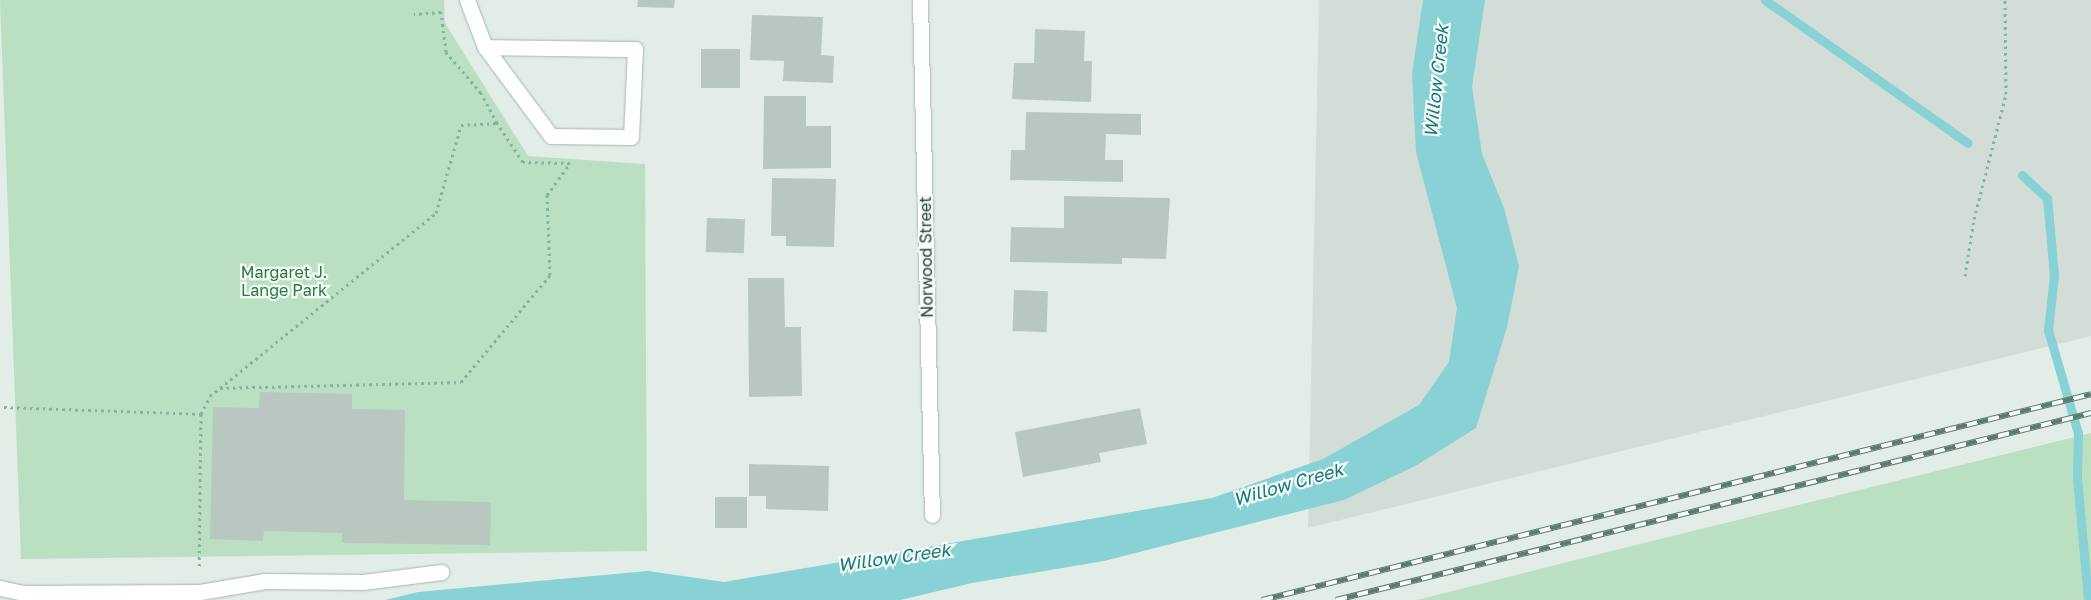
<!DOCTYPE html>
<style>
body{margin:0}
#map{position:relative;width:2091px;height:600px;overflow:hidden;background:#e3ede8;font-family:"Golos Text",sans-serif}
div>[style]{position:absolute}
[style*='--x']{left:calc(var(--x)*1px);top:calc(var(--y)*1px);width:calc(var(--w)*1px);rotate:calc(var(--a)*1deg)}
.built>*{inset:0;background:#d1ddd6}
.green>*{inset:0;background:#bbe0c1}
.water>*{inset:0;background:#88d1d5}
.stream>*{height:9px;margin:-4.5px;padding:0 4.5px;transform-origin:4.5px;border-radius:4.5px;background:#88d1d5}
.building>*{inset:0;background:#b8c8c0;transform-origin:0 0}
.path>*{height:3px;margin-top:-1.5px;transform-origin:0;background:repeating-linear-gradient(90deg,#81b39f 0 2.5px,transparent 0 6.5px)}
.roads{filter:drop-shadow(0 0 1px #a5b6af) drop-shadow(0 0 1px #a5b6af)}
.service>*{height:15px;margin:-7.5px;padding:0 7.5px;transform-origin:7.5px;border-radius:7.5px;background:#fff}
.minor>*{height:15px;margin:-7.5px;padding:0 7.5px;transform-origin:7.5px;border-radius:7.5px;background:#fff}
.rail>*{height:5.5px;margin-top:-2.75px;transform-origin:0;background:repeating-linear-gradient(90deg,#f4faf6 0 11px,#5c7b70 0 22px);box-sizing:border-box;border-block:1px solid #5c7b70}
span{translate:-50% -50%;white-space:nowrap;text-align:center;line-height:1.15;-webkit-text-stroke:4.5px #f4faf6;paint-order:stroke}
.street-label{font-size:16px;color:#214035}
.park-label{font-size:16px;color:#297940}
.water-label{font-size:18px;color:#187880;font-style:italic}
</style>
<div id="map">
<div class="built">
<i style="clip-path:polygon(1319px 0,2091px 0,2091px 336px,1308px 528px)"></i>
</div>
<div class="green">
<i style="clip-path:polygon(0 0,444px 0,445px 23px,528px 156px,645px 164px,647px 551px,21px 559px)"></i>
<i style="clip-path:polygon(2091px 433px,2091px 600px,1417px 600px,1575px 560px)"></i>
</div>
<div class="water">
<i style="clip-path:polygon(1423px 0,1485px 0,1472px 87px,1482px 154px,1504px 208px,1519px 266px,1507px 327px,1476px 428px,1417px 465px,1344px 500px,1104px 561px,972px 583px,900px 600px,385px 600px,418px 592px,648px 571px,724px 582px,1212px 498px,1323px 459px,1419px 405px,1449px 362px,1457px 308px,1416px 152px,1412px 74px)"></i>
</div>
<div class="stream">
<i style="--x:1765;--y:0;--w:248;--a:35.2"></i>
<i style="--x:2022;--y:175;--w:34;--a:43"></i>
<i style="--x:2047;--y:198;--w:77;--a:84.8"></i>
<i style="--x:2054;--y:275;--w:55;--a:96.2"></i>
<i style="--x:2048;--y:330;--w:107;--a:73.8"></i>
<i style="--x:2078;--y:433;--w:45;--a:91.3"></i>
<i style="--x:2077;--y:478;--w:122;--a:84.8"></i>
</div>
<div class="building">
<i style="clip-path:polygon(638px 0,675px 0,674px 8px,637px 7px)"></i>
<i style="clip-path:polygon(752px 15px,823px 17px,821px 55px,834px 56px,833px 83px,783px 81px,784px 61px,750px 60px)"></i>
<i style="clip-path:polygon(1035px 29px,1085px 31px,1084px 61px,1092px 61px,1091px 102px,1012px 99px,1014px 63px,1034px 63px)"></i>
<i style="left:701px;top:49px;width:39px;height:39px"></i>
<i style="clip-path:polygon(764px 96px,806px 96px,806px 126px,831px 126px,831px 168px,763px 169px)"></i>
<i style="clip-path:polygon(1026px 112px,1141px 114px,1141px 135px,1106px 134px,1105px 160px,1123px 160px,1123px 182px,1010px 180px,1011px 150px,1025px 150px)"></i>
<i style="clip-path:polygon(772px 178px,836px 179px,834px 247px,786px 246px,786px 236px,771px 236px)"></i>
<i style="clip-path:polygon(1064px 196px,1170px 198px,1166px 259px,1122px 258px,1122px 264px,1010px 262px,1011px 227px,1064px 228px)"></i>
<i style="left:707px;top:218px;width:38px;height:34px;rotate:2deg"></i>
<i style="clip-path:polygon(748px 278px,784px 278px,785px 327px,801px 327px,802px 396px,749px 397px)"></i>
<i style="left:1014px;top:290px;width:34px;height:41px;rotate:2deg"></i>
<i style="clip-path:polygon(260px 392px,352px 394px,352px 409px,405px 410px,404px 500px,491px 502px,490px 545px,342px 543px,342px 533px,264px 531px,263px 541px,210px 539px,213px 407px,259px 408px)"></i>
<i style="clip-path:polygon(1140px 408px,1147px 444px,1099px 453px,1101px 462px,1023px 477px,1015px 432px)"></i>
<i style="clip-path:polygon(749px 464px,829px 466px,828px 511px,766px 509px,766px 496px,749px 496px)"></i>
<i style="left:747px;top:497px;width:31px;height:32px;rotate:90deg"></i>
</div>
<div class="path">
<i style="--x:1965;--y:276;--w:58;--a:-81"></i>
<i style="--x:1974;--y:219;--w:129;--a:-75.6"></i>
<i style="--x:2006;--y:94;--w:94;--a:-90.6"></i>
<i style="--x:220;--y:388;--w:241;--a:-1.4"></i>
<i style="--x:461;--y:382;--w:139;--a:-50.2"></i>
<i style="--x:550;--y:275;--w:80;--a:-92.1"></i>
<i style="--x:547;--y:195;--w:39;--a:-54"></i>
<i style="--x:570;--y:163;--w:47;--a:-178.8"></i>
<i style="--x:523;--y:162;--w:47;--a:-123.7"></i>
<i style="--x:4;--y:407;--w:197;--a:2"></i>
<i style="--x:201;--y:414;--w:155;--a:90.7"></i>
<i style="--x:201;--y:414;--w:20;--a:-63"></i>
<i style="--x:210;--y:396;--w:291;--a:-39"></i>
<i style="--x:436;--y:213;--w:91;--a:-74.1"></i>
<i style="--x:461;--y:125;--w:36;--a:-3"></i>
<i style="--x:497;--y:123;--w:34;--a:-118"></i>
<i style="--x:481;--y:93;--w:54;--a:-130.5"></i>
<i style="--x:446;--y:52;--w:40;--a:-97.1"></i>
<i style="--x:441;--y:12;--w:27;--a:176"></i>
</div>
<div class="roads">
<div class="service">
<i style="--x:485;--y:47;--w:150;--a:0.8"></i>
<i style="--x:635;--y:49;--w:88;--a:92.6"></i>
<i style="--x:631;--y:137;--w:80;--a:-179.3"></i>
<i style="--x:551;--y:136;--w:111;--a:-126.6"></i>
<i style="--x:0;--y:588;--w:24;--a:12"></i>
<i style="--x:23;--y:593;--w:177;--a:-0.3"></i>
<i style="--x:200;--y:592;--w:66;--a:-9.6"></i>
<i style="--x:265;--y:581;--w:98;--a:0.6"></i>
<i style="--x:363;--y:582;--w:79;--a:-7.3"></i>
</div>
<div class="minor">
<i style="--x:467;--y:0;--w:50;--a:69"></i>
<i style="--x:920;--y:0;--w:515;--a:88.67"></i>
</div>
</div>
<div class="rail">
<i style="--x:1262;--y:600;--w:854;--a:-13.95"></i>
<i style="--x:1336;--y:600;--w:778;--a:-13.91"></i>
</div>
<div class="street-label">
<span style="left:926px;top:257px;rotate:-91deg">Norwood Street</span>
</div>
<div class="park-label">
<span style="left:284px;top:281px">Margaret J.<br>Lange Park</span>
</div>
<div class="water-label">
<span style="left:1436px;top:81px;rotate:-84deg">Willow Creek</span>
<span style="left:1288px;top:484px;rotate:-16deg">Willow Creek</span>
<span style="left:894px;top:557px;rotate:-8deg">Willow Creek</span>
</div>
</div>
